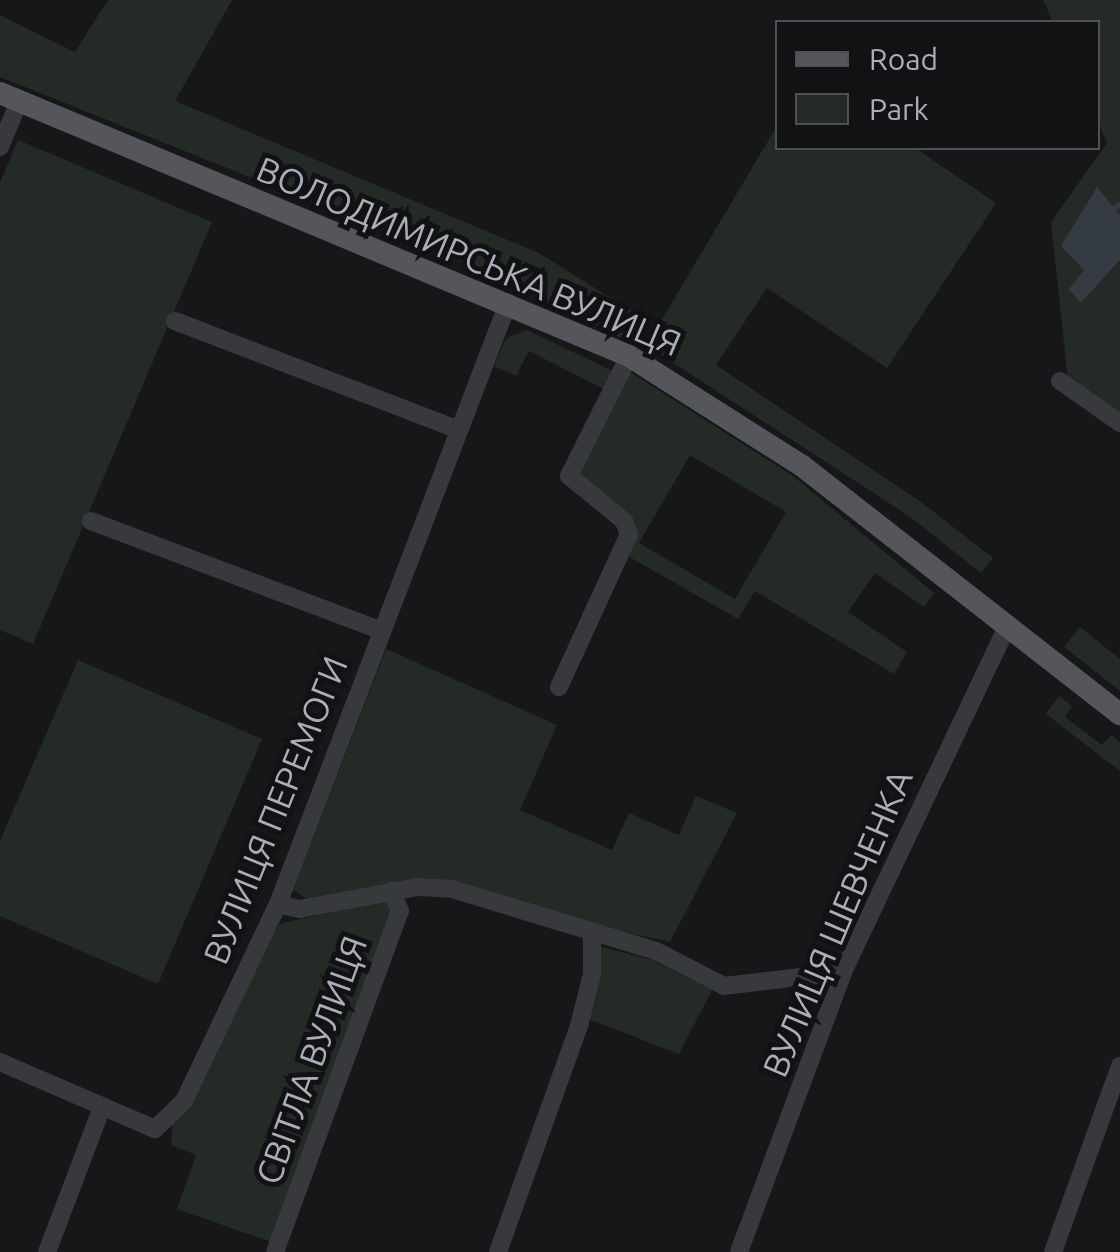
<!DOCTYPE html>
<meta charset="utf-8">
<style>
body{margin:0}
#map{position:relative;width:1120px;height:1252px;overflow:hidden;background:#171719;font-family:Ubuntu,sans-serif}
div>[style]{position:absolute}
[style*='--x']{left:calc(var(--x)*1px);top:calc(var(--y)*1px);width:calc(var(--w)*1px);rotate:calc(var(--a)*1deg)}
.green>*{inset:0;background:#242a25}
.water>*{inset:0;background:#343b42}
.stream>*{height:5px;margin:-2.5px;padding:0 2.5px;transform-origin:2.5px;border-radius:2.5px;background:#343b42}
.minor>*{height:18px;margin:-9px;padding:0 9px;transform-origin:9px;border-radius:9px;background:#38393d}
.major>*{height:22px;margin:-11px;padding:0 11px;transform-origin:11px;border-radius:11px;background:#55565c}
span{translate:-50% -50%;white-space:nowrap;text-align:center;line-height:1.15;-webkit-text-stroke:10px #121214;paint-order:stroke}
.street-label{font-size:35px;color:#abaeb7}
.legend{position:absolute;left:775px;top:20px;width:325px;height:130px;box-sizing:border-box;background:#121214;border:2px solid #4f5055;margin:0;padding:12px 18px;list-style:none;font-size:30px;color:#abaeb7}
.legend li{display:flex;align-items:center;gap:20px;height:50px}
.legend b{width:50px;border:2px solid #4f5055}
</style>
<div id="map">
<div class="green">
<i style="clip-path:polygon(108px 0,232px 0,175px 101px,539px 253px,643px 318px,629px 342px,509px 281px,0 77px,0 15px,75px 52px)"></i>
<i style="clip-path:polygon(1043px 0,1120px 0,1120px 215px,1097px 188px,1081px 303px,1120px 260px,1120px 417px,1068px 381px,1051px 222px,1107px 143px,1098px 122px,1098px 22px,1053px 22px)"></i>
<i style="clip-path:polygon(777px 126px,778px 148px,915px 148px,996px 203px,887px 368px,767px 288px,716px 365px,921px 502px,993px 558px,981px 573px,909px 516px,658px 353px,652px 336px)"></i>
<i style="clip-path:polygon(18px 140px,212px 222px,33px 644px,0 630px,0 183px)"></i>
<i style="clip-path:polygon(527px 330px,615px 372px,606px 390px,529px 351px,516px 376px,494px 366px,506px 338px)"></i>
<i style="clip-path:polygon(evenodd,630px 372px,793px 476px,934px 593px,924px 607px,875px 573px,848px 612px,907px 652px,894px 674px,755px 591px,738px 619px,626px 555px,635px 534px,576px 476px,630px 372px,690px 455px,786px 512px,735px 599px,639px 543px,690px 455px)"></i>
<i style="clip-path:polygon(1080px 627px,1120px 659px,1120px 691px,1064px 647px)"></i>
<i style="clip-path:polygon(386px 649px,557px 725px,520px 810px,612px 850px,629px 813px,679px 835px,696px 796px,737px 813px,670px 942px,595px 926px,453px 880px,418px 878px,307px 899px,293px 890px)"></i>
<i style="clip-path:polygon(78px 660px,262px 739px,158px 984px,0 916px,0 841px)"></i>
<i style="clip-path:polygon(1059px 696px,1072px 706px,1065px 717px,1102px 745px,1111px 735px,1120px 742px,1120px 771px,1046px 714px)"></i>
<i style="clip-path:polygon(387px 899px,393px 911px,271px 1242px,177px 1209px,196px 1155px,171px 1145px,172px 1125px,279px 924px)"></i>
<i style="clip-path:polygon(599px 946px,652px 960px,712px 990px,679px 1054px,588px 1019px)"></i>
</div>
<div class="water">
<i style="clip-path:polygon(1097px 187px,1120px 215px,1120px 260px,1081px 303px,1069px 289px,1084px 270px,1061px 246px)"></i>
</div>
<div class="stream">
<i style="--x:1113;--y:208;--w:8;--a:-30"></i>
</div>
<div class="minor">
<i style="--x:0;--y:147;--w:47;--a:-67.3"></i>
<i style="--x:175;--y:321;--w:304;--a:21"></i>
<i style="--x:1060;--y:381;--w:73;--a:35"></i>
<i style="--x:91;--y:521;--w:311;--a:20.7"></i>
<i style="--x:559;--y:687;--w:168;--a:-65.4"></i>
<i style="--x:629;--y:534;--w:14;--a:-111"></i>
<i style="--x:624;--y:521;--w:71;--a:-140.7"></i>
<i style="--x:569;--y:476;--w:134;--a:-63.4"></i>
<i style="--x:278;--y:904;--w:23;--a:13"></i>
<i style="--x:300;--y:909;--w:120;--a:-10.6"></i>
<i style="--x:418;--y:887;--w:34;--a:3"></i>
<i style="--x:452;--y:889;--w:213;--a:16.9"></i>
<i style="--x:656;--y:951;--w:76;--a:27.2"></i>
<i style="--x:724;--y:986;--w:120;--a:-6.7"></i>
<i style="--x:0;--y:1062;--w:169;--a:23.4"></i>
<i style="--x:155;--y:1129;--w:40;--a:-44"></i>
<i style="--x:184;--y:1101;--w:218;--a:-64.5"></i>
<i style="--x:278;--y:904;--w:644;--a:-69.06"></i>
<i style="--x:47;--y:1252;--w:155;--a:-69.2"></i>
<i style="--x:275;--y:1252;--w:363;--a:-69.9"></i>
<i style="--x:400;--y:911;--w:22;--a:-114"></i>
<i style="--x:498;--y:1252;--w:240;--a:-70.3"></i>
<i style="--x:579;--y:1026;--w:54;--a:-76"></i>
<i style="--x:592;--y:974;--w:40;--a:-90"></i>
<i style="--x:739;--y:1252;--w:299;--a:-69.6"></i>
<i style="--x:843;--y:972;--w:383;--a:-64.6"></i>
<i style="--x:1053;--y:1252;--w:198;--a:-70.2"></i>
</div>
<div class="major">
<i style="--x:0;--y:93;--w:682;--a:22.69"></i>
<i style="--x:629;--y:356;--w:204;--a:32.4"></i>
<i style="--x:801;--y:465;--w:405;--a:38"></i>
</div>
<div class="street-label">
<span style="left:469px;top:256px;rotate:23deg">ВОЛОДИМИРСЬКА ВУЛИЦЯ</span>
<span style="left:275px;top:810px;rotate:-68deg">ВУЛИЦЯ ПЕРЕМОГИ</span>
<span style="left:837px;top:923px;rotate:-67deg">ВУЛИЦЯ ШЕВЧЕНКА</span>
<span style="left:311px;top:1060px;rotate:-70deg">СВІТЛА ВУЛИЦЯ</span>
</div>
<ul class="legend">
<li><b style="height:12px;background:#55565c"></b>Road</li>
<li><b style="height:28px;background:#242a25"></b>Park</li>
</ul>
</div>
